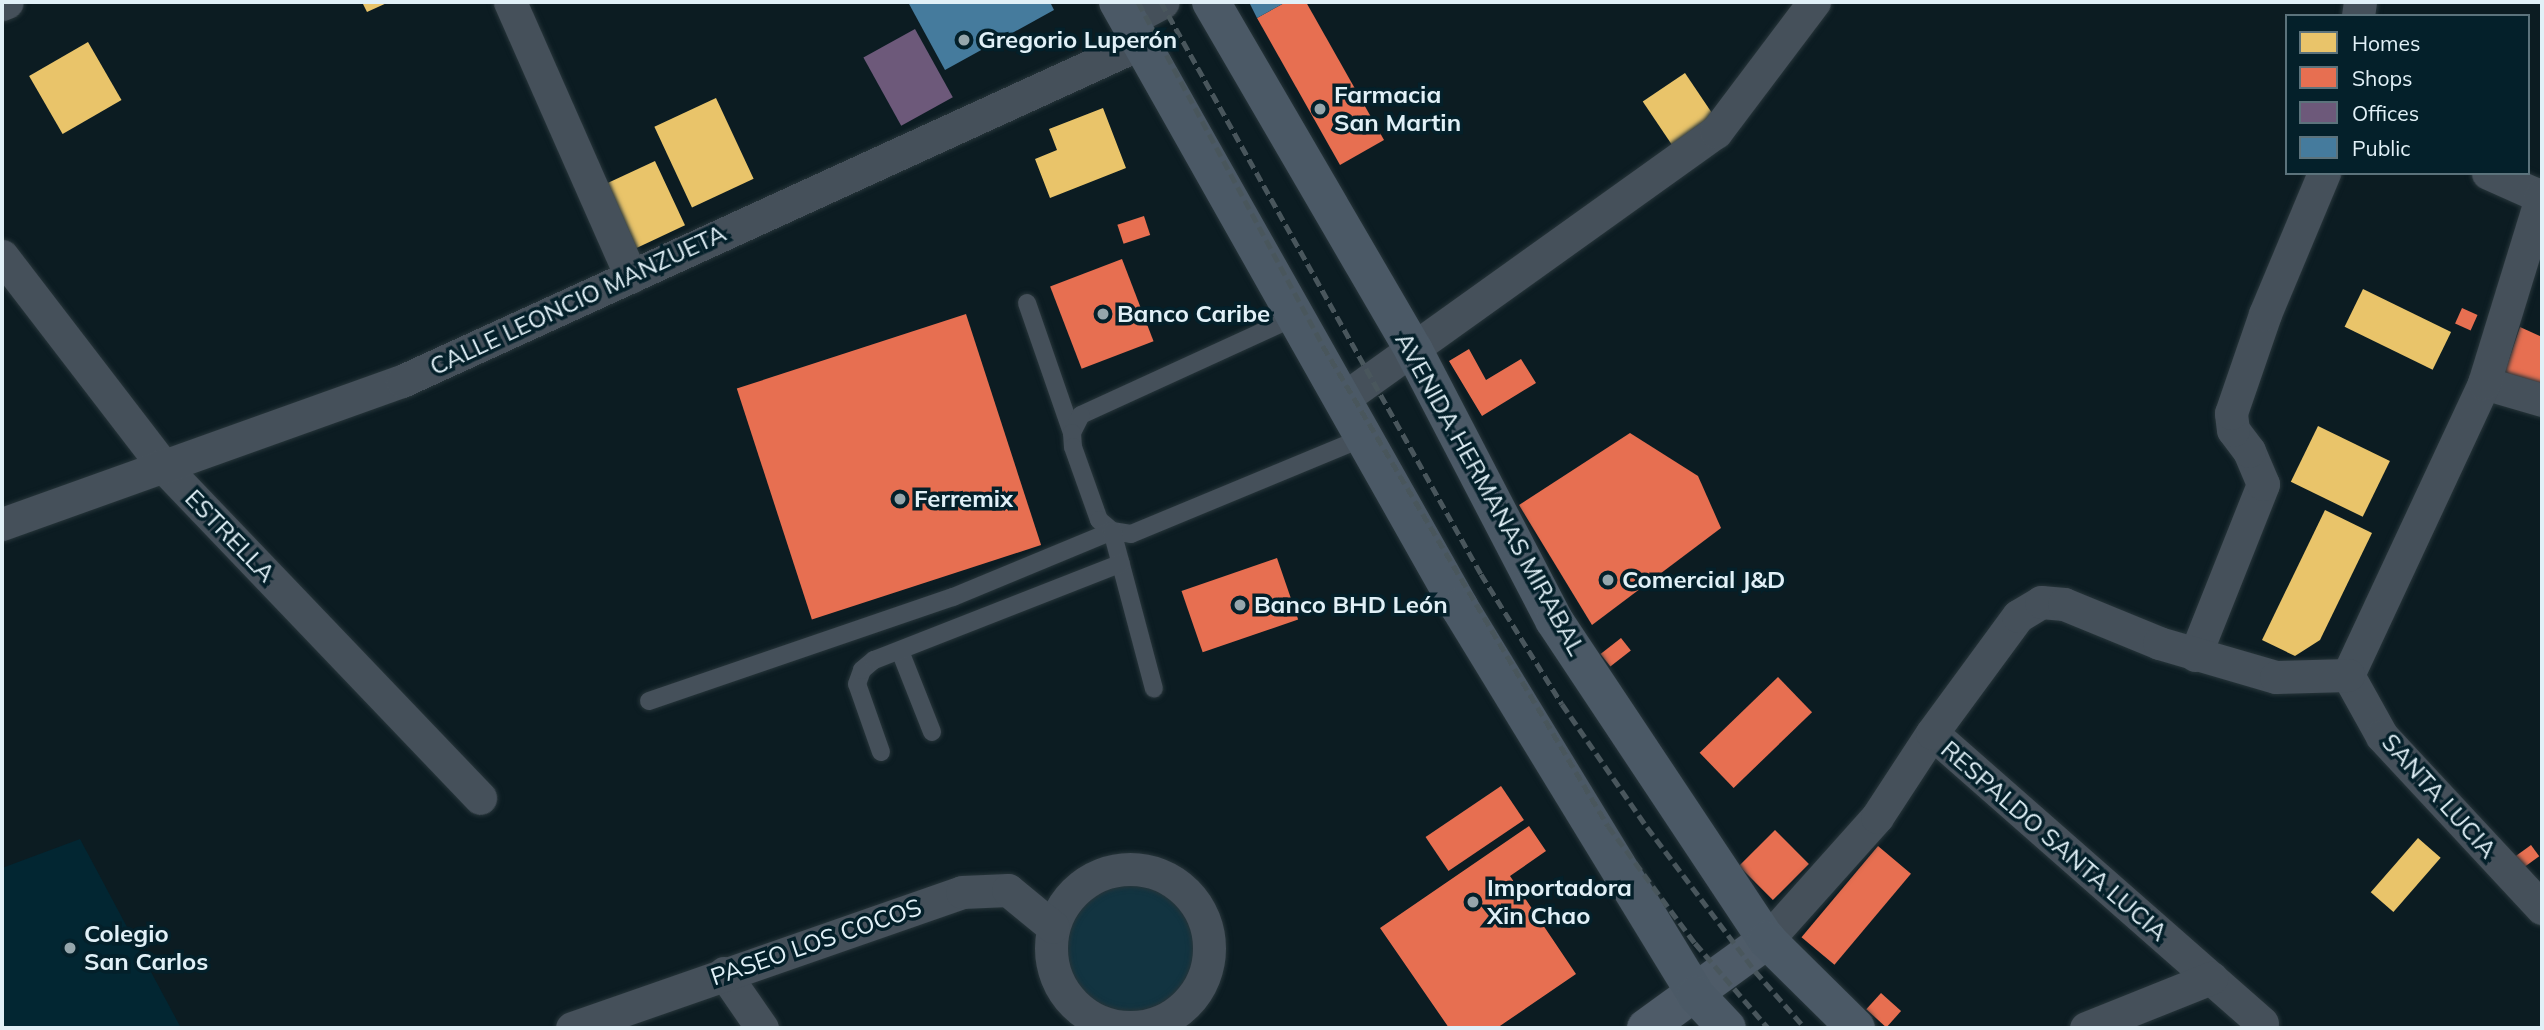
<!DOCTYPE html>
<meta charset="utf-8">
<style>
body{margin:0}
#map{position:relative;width:2544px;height:1030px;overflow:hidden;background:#0c1c22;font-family:Mulish,sans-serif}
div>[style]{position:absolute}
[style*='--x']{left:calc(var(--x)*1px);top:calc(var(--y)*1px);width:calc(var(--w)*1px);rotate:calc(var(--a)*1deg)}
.built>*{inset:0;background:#022632}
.green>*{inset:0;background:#123441}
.round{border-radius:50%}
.homes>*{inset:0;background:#e9c46a;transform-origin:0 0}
.shops>*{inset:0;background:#e76f51;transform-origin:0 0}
.offices>*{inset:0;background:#6d597a;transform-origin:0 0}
.public>*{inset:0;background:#457b9d}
.roads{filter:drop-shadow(0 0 2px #27353a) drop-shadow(0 0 2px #27353a)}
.lane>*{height:18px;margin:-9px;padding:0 9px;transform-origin:9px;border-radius:9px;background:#45505a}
.street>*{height:33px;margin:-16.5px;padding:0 16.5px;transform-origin:16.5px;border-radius:16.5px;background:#45505a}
.street>.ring{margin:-16.5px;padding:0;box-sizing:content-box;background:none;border:33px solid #45505a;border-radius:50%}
.secondary>*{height:38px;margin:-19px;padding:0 19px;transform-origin:19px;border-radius:19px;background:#4e5b68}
.primary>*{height:38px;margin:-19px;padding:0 19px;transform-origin:19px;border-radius:19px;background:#4b5966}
.rail>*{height:5px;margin-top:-2.5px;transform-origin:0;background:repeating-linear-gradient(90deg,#49565c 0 10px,transparent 0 15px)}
.dots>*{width:19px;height:19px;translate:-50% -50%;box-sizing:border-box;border:4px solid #04202a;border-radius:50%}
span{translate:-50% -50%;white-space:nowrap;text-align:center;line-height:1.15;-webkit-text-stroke:7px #04202a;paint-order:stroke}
.poi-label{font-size:24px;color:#e1f0f7;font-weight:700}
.left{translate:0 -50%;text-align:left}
.street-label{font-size:24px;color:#e1f0f7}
.frame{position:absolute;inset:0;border:4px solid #e1f0f7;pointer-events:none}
.legend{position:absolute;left:2285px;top:14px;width:245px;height:161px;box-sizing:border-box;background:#04202a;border:2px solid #5c737c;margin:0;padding:9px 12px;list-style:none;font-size:21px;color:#e1f0f7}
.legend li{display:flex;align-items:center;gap:14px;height:35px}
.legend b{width:35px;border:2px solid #5c737c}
</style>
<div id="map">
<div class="built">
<i style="clip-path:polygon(80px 839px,181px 1028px,2px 1028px,2px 868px)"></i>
</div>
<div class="green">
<i class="round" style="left:1060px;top:880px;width:138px;height:138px"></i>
</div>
<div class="homes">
<i style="clip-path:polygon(362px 2px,389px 2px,367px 12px)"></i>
<i style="left:88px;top:42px;width:67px;height:68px;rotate:60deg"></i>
<i style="left:1685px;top:73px;width:63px;height:51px;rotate:56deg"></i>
<i style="left:716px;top:98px;width:89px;height:68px;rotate:65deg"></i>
<i style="clip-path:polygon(1103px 108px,1126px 168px,1050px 198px,1035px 159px,1057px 150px,1049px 129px)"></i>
<i style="left:655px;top:161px;width:71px;height:54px;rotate:65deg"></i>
<i style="left:2363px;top:289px;width:98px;height:42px;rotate:26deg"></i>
<i style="left:2318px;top:426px;width:80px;height:62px;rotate:26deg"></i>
<i style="clip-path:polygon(2325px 510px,2372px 533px,2320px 640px,2295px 656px,2262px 640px)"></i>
<i style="left:2418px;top:838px;width:30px;height:72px;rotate:41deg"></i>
</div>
<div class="shops">
<i style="clip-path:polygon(1286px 2px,1306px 2px,1384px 140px,1340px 165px,1257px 18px)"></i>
<i style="left:1144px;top:216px;width:20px;height:28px;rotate:72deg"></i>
<i style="left:1122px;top:259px;width:88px;height:77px;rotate:69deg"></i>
<i style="left:2462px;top:308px;width:17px;height:17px;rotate:24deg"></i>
<i style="left:966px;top:314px;width:243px;height:241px;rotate:72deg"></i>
<i style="clip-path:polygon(2520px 327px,2542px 337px,2542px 387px,2504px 374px)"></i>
<i style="clip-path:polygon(1469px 349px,1486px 380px,1521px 359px,1536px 383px,1482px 416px,1449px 361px)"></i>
<i style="clip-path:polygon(1630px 433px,1698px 476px,1721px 528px,1592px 625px,1519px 505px)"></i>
<i style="left:1277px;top:558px;width:65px;height:101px;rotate:71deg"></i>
<i style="left:1621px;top:638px;width:16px;height:26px;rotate:52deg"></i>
<i style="left:1778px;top:677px;width:49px;height:109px;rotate:46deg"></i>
<i style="left:1501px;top:786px;width:41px;height:91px;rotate:56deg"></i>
<i style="clip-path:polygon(1529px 826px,1546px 851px,1510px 876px,1576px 974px,1497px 1028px,1449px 1028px,1380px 928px)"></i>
<i style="left:1775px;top:830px;width:48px;height:51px;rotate:45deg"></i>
<i style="left:2531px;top:845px;width:14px;height:26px;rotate:54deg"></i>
<i style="left:1878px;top:846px;width:43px;height:119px;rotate:40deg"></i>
<i style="left:1881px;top:993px;width:27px;height:22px;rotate:42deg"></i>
</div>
<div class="offices">
<i style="left:915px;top:29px;width:78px;height:59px;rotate:61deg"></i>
</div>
<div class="public">
<i style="clip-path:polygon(908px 2px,1050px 2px,1054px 10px,945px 70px)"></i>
<i style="clip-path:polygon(1249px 2px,1286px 2px,1257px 18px)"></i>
</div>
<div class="roads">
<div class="lane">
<i style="--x:1027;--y:303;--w:138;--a:70.9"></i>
<i style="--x:1297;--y:316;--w:238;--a:155.4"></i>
<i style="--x:1081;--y:415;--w:20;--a:117"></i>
<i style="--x:1072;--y:433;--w:14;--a:86"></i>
<i style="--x:1073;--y:447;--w:77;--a:70.4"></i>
<i style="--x:1099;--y:520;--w:17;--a:40"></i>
<i style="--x:1112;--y:531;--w:19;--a:9"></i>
<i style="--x:1131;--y:534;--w:253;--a:-22.5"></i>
<i style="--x:900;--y:651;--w:87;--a:68.4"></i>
<i style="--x:649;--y:701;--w:321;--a:-18.9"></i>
<i style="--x:953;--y:597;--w:172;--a:-22.5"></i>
<i style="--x:1112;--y:531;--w:163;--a:75.1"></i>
<i style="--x:881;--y:752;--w:72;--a:-109.4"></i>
<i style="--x:857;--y:684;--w:15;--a:-70"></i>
<i style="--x:862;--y:670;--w:16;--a:-40"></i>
<i style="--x:874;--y:660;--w:265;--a:-21.4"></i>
</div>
<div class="street">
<i style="--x:510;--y:2;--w:300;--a:66.2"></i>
<i style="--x:2;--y:4;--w:5;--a:-22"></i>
<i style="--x:1144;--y:12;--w:21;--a:-28"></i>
<i style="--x:2358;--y:16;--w:14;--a:-82"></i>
<i style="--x:2488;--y:173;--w:59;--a:24"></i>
<i style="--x:2;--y:256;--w:265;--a:52.5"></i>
<i style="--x:163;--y:466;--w:459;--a:46.3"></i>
<i style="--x:2484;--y:383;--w:60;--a:16.3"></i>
<i style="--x:1344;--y:398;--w:457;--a:-35.6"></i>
<i style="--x:1716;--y:132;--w:163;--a:-53"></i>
<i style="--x:2;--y:524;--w:425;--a:-19.7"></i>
<i style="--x:402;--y:381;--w:813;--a:-24.58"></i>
<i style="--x:2195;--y:655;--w:184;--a:-68.3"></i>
<i style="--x:2263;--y:484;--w:36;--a:-113"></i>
<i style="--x:2249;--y:451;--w:26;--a:-127"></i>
<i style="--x:2233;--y:430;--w:17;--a:-97"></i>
<i style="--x:2231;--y:413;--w:105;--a:-71"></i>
<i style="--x:2265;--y:314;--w:153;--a:-67.3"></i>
<i style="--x:2348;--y:675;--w:322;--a:-65"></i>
<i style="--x:2484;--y:383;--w:198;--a:-72.9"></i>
<i style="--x:2348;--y:675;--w:70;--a:60.9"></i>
<i style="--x:2382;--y:736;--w:235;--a:47.1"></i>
<i class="ring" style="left:1051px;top:869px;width:125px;height:125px"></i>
<i style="--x:1767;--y:940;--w:165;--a:-48.2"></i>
<i style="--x:1877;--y:817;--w:100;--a:-56.8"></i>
<i style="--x:724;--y:973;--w:67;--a:55.4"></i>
<i style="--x:2262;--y:1023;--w:439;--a:-138.7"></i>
<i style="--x:1932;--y:733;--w:145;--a:-53.7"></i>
<i style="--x:2018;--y:616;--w:27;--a:-31"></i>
<i style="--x:2041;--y:602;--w:23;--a:5"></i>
<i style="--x:2064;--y:604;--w:103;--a:22.3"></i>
<i style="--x:2159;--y:643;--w:122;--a:16.2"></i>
<i style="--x:2276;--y:677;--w:72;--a:-1.6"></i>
<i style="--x:572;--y:1028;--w:413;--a:-19.2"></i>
<i style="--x:962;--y:892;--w:46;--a:-2.5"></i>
<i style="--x:1008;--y:890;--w:58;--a:39.4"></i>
<i style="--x:2086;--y:1028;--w:135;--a:-21.8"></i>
</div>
<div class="secondary">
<i style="--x:1646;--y:1028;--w:150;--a:-36"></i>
</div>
<div class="primary">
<i style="--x:1118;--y:2;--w:696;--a:60.56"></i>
<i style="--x:1460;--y:608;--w:453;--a:58.6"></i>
<i style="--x:1696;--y:995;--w:45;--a:46.8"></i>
<i style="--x:1211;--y:2;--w:404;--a:59.8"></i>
<i style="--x:1414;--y:351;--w:303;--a:62.5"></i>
<i style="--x:1554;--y:620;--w:384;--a:56.4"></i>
<i style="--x:1767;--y:940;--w:125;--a:44.7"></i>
</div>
</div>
<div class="rail">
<i style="--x:1138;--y:2;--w:391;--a:61.7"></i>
<i style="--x:1323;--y:346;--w:558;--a:59.3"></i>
<i style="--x:1608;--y:826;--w:146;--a:53.4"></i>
<i style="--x:1695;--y:943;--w:112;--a:49.3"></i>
<i style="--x:1161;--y:2;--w:655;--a:60.78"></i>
<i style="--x:1481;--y:574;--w:153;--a:58.1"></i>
<i style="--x:1562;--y:704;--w:150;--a:55.4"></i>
<i style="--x:1647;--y:827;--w:180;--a:53.1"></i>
<i style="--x:1755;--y:971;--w:76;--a:48.7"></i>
</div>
<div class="dots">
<i style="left:964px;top:40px;background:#96a6ac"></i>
<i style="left:1320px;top:109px;background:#96a6ac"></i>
<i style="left:1103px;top:314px;background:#96a6ac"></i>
<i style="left:900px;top:499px;background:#96a6ac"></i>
<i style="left:1608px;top:580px;background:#96a6ac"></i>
<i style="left:1240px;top:605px;background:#96a6ac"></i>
<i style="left:1473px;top:902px;background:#96a6ac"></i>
<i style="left:70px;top:948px;background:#96a6ac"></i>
</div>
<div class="poi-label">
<span class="left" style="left:978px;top:40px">Gregorio Luperón</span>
<span class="left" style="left:1334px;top:109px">Farmacia<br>San Martin</span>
<span class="left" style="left:1117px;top:314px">Banco Caribe</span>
<span class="left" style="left:914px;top:499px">Ferremix</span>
<span class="left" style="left:1622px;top:580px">Comercial J&amp;D</span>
<span class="left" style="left:1254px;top:605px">Banco BHD León</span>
<span class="left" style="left:1487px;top:902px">Importadora<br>Xin Chao</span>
<span class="left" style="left:84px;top:948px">Colegio<br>San Carlos</span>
</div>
<div class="street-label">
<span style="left:578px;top:300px;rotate:-25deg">CALLE LEONCIO MANZUETA</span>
<span style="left:1490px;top:494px;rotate:61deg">AVENIDA HERMANAS MIRABAL</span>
<span style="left:230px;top:536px;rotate:46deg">ESTRELLA</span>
<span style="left:2439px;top:796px;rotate:48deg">SANTA LUCIA</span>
<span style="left:2054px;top:841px;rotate:41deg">RESPALDO SANTA LUCIA</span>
<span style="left:816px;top:942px;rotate:-19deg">PASEO LOS COCOS</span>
</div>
<div class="frame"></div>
<ul class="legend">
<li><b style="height:19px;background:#e9c46a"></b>Homes</li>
<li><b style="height:19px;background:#e76f51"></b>Shops</li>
<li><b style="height:19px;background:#6d597a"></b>Offices</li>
<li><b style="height:19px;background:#457b9d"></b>Public</li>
</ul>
</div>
